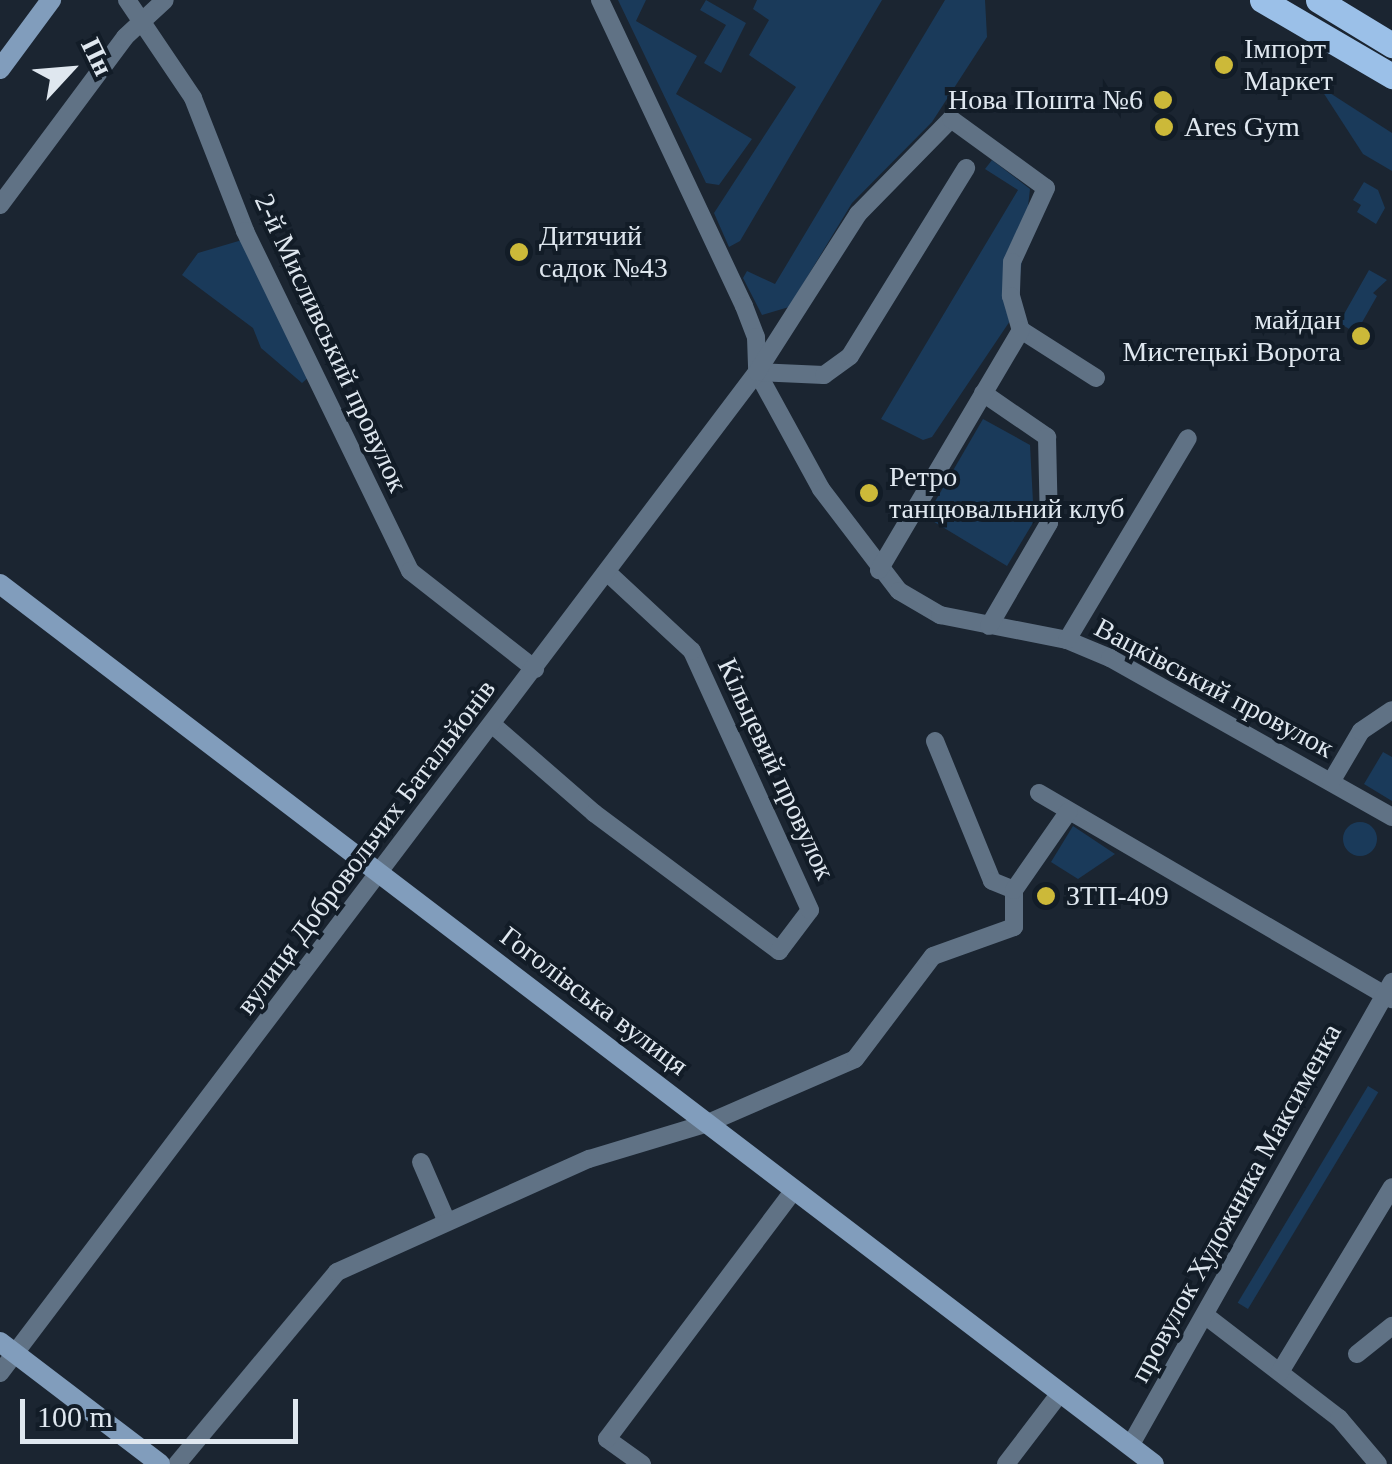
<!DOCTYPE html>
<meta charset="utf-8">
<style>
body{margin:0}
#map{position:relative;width:1392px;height:1464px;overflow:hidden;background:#1b2531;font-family:"Times New Roman",serif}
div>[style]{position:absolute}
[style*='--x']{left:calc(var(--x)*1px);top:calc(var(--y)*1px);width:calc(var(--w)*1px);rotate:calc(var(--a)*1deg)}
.green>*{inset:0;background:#1a3a5a;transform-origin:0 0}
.round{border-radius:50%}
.street>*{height:18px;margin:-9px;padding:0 9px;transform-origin:9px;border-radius:9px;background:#607285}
.secondary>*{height:20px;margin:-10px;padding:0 10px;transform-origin:10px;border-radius:10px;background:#819dbc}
.primary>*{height:25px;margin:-12.5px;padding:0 12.5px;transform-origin:12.5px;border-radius:12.5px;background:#9bc0e8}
.dots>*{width:28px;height:28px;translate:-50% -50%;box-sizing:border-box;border:5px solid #121c27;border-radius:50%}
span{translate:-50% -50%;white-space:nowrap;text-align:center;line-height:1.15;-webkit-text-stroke:8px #121c27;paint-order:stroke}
.poi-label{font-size:28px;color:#dfe7ef}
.left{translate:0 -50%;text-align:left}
.right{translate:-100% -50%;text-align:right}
.street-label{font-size:28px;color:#dfe7ef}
.north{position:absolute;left:20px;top:20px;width:100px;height:100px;-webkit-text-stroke:8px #121c27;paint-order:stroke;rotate:64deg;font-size:28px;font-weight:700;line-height:40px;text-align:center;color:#dfe7ef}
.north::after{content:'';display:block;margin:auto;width:35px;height:45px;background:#dfe7ef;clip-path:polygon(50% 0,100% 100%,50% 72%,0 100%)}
.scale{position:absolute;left:20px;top:1399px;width:278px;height:45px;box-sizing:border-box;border:5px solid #dfe7ef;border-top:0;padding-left:12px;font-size:30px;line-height:35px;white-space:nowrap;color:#dfe7ef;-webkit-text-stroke:8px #121c27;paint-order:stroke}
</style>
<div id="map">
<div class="green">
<i style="clip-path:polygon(618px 0,646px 0,636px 21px,697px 56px,676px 94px,752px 139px,719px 185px,706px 183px)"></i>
<i style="clip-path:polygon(706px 0,746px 23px,721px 73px,704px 63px,726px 25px,700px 10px)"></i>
<i style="clip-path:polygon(757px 0,882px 0,740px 241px,729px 247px,714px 213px,796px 87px,749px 55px,769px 20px,753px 9px)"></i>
<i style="clip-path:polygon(945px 0,985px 0,987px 37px,932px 122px,852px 203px,789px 307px,762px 315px,743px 278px,747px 271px,775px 284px)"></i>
<i style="clip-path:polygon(1319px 86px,1392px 133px,1392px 171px,1363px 154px)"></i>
<i style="clip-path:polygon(992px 160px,1030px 189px,1016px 312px,932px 437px,923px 440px,881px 419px,1018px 190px,985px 169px)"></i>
<i style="clip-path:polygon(1364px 182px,1378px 190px,1385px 208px,1376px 224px,1357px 212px,1361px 205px,1353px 200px)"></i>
<i style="clip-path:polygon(242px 240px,309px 377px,302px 383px,261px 348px,253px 328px,182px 275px,198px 253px)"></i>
<i style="clip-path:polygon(1369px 270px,1387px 280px,1373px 293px,1377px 296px,1356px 333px,1339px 323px)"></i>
<i style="clip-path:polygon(983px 419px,1030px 445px,1034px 521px,1007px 566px,926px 517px)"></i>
<i style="clip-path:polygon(1383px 752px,1392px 757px,1392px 801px,1364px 784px)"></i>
<i class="round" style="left:1343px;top:822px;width:34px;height:34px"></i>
<i style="clip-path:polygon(1073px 826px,1115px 854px,1078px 879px,1051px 862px)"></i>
<i style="left:1368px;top:1086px;width:12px;height:253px;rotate:31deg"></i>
</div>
<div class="street">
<i style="--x:127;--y:0;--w:118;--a:56"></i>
<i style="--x:193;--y:98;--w:143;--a:68.6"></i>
<i style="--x:245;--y:231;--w:378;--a:64.1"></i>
<i style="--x:410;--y:571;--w:159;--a:38.1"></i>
<i style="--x:600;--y:0;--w:338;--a:64.8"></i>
<i style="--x:744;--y:306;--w:33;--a:69"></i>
<i style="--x:756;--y:337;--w:35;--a:88"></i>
<i style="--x:757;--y:372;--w:133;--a:61.3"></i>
<i style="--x:821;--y:489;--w:128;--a:52.6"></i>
<i style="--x:899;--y:591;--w:48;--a:30.3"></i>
<i style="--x:940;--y:615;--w:129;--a:11.1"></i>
<i style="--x:1067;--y:640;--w:47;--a:22.7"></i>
<i style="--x:1110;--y:658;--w:324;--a:29.4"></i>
<i style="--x:0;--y:205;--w:209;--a:-53.3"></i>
<i style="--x:125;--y:37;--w:54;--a:-42.8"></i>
<i style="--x:1021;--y:330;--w:89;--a:32.6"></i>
<i style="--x:757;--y:372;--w:67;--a:2.6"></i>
<i style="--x:824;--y:375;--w:32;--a:-36"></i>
<i style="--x:850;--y:356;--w:221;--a:-58.3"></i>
<i style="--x:983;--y:393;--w:78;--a:34.5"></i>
<i style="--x:1047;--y:437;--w:86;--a:88.7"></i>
<i style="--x:1049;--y:523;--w:119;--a:120.2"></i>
<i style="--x:1067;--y:640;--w:235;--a:-59.1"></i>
<i style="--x:494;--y:726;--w:133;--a:41"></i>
<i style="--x:594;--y:813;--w:231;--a:36.7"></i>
<i style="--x:779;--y:951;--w:51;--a:-52.9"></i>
<i style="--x:810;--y:910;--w:285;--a:-114.5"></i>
<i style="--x:692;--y:651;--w:116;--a:-137.1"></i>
<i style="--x:935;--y:741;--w:151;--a:67.8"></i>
<i style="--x:992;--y:881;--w:24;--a:22"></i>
<i style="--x:1331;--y:782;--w:59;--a:-59.5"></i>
<i style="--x:1361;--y:731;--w:37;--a:-34"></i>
<i style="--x:1039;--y:793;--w:409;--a:30.3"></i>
<i style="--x:421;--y:1162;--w:65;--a:66.6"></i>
<i style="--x:1206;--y:1316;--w:168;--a:37.5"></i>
<i style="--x:1339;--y:1418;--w:60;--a:49.7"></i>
<i style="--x:1357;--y:1354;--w:45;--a:-38.7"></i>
<i style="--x:1280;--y:1372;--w:216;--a:-58.8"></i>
<i style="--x:0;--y:1373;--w:1255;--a:-52.9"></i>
<i style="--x:757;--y:372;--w:188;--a:-57.4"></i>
<i style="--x:858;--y:214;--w:133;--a:-45.6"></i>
<i style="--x:951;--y:119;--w:117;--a:36"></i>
<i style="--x:1046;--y:188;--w:81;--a:114.7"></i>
<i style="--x:1012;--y:262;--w:34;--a:92"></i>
<i style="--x:1011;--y:296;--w:35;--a:74"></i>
<i style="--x:1021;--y:330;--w:279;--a:120.6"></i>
<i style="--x:1130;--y:1446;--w:533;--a:-60.55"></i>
<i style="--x:177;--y:1464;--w:250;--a:-50.2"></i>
<i style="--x:337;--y:1272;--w:276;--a:-24.2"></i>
<i style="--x:589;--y:1159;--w:124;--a:-16.8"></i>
<i style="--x:708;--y:1123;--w:160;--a:-23.5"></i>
<i style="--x:855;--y:1059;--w:129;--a:-52.9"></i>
<i style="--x:933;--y:956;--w:86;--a:-19.7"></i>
<i style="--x:1014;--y:927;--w:37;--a:-90"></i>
<i style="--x:1014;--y:890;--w:96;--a:-55.2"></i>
<i style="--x:642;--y:1464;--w:43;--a:-144.5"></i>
<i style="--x:607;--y:1439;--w:311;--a:-53.1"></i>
<i style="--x:1006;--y:1464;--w:89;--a:-52.7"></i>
</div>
<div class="secondary">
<i style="--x:0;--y:69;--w:86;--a:-53.5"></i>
<i style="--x:0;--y:584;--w:1451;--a:37.33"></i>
<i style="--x:0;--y:1342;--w:201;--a:37.3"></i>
</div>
<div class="primary">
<i style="--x:1262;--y:0;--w:151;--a:30.3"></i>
<i style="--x:1318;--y:0;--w:87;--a:31.3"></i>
</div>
<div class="dots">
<i style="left:1224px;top:65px;background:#ccb939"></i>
<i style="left:1163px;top:100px;background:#ccb939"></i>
<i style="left:1164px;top:127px;background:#ccb939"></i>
<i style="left:519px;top:252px;background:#ccb939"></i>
<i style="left:1361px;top:336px;background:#ccb939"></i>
<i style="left:869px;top:493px;background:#ccb939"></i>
<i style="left:1046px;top:896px;background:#ccb939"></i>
</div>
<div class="poi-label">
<span class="left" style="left:1244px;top:65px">Імпорт<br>Маркет</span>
<span class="right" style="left:1143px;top:100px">Нова Пошта №6</span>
<span class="left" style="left:1184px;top:127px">Ares Gym</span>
<span class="left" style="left:539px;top:252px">Дитячий<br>садок №43</span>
<span class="right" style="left:1341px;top:336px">майдан<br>Мистецькі Ворота</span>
<span class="left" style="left:889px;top:493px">Ретро<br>танцювальний клуб</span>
<span class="left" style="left:1066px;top:896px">ЗТП-409</span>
</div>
<div class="street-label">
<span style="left:331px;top:343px;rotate:65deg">2-й Мисливський провулок</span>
<span style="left:1214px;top:688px;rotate:28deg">Вацківський провулок</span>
<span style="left:776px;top:769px;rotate:65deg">Кільцевий провулок</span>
<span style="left:366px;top:847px;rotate:-53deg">вулиця Добровольчих Батальйонів</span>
<span style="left:594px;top:1001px;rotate:37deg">Гоголівська вулиця</span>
<span style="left:1236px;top:1203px;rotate:-61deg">провулок Художника Максименка</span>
</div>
<div class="north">Пн</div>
<div class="scale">100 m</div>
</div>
